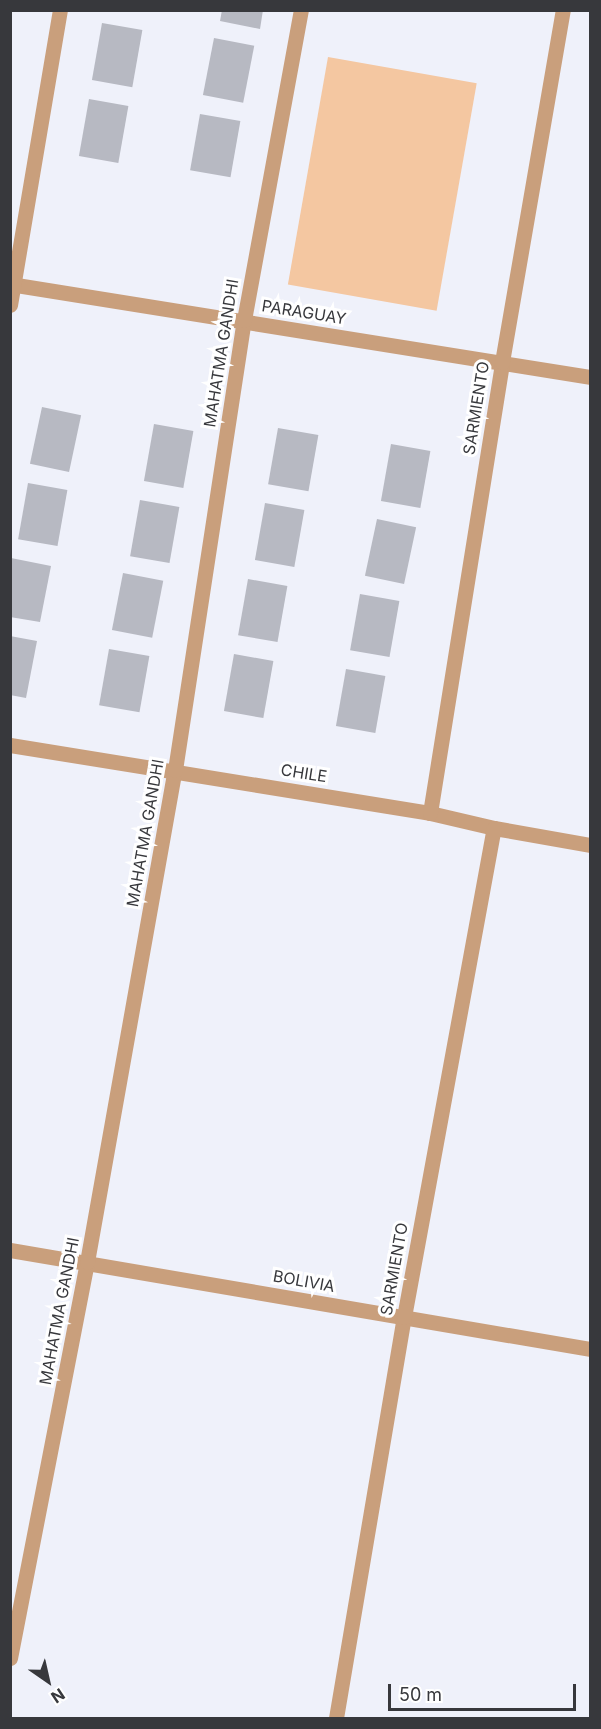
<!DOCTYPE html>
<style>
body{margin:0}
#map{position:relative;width:601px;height:1729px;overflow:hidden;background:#eff1fa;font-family:Inter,sans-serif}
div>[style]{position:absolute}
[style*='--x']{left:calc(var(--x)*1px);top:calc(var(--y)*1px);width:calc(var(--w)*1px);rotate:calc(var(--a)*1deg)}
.green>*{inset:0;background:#f4c7a1;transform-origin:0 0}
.building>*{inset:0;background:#b7b9c2;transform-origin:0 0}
.minor>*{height:15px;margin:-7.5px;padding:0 7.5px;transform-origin:7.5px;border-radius:7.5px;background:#c99f7c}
span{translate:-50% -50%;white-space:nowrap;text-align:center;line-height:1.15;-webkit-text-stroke:6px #fff;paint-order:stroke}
.street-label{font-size:16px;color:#37383c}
.frame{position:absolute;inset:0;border:12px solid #37383c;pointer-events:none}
.north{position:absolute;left:18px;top:1651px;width:60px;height:60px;-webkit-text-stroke:4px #fff;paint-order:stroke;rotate:146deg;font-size:16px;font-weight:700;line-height:24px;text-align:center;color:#37383c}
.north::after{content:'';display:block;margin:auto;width:21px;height:27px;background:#37383c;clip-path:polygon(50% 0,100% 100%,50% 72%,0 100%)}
.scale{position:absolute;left:388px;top:1684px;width:188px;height:27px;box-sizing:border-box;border:3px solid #37383c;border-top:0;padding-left:8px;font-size:18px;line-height:21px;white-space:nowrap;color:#37383c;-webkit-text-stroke:4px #fff;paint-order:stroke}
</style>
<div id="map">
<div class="green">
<i style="left:328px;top:57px;width:151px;height:231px;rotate:10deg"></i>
</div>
<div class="building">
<i style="clip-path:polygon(222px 10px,263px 10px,260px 29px,220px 21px)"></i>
<i style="left:102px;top:23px;width:41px;height:58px;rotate:10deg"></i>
<i style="left:214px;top:38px;width:41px;height:58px;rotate:11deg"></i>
<i style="left:89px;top:99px;width:40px;height:58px;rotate:10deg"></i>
<i style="left:200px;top:114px;width:41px;height:57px;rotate:10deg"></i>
<i style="left:42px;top:407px;width:40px;height:58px;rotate:12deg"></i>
<i style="left:154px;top:424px;width:40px;height:58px;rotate:10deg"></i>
<i style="left:278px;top:428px;width:41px;height:57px;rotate:10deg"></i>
<i style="left:391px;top:444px;width:40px;height:58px;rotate:10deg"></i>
<i style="left:28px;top:483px;width:40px;height:57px;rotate:10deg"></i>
<i style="left:140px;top:500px;width:40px;height:57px;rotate:10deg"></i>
<i style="left:265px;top:503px;width:40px;height:58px;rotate:10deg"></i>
<i style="left:377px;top:519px;width:40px;height:58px;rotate:12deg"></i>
<i style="clip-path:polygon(11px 558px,51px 566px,40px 622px,10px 617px)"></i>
<i style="left:123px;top:573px;width:41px;height:58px;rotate:11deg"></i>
<i style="left:248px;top:579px;width:40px;height:57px;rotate:10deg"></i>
<i style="left:360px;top:594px;width:40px;height:57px;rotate:10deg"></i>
<i style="clip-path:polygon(10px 636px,37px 641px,26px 698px,10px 695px)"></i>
<i style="left:109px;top:649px;width:41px;height:57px;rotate:10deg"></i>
<i style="left:234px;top:654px;width:40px;height:58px;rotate:10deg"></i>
<i style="left:346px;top:669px;width:40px;height:58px;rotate:10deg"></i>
</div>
<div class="minor">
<i style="--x:10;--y:284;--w:587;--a:9.11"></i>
<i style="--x:10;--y:305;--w:299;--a:-80.4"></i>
<i style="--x:10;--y:745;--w:425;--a:9.2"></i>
<i style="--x:430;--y:813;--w:66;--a:13.2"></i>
<i style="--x:494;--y:828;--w:97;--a:10"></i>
<i style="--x:430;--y:813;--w:457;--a:-80.9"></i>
<i style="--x:502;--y:362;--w:357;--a:-80.2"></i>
<i style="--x:10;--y:1250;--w:588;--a:9.69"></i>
<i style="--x:10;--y:1658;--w:403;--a:-79"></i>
<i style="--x:87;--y:1262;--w:500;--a:-79.9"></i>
<i style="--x:175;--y:770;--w:455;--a:-81.3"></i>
<i style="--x:244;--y:320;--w:315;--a:-79.6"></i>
<i style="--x:336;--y:1718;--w:407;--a:-80.4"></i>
<i style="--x:404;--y:1317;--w:497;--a:-79.6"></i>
</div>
<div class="street-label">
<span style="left:304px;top:312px;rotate:9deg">PARAGUAY</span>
<span style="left:221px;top:353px;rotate:-81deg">MAHATMA GANDHI</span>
<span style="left:476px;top:408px;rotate:-81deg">SARMIENTO</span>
<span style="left:304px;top:773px;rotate:9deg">CHILE</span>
<span style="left:145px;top:833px;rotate:-80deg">MAHATMA GANDHI</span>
<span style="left:394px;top:1269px;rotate:-80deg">SARMIENTO</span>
<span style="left:304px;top:1281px;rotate:10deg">BOLIVIA</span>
<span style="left:59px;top:1311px;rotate:-79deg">MAHATMA GANDHI</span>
</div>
<div class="frame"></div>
<div class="north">N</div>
<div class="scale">50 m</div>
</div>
